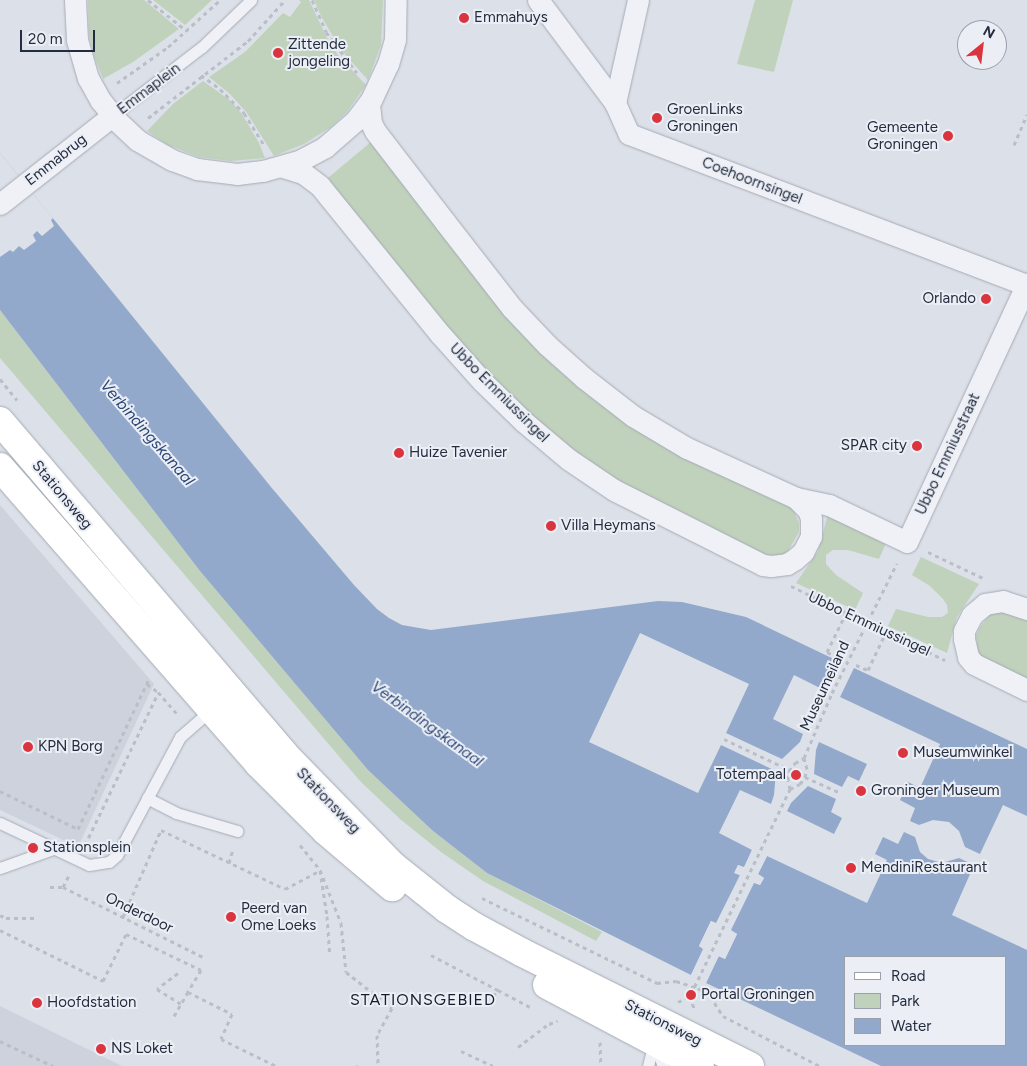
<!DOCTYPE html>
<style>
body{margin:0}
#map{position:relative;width:1027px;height:1066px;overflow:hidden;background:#dce0e8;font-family:Figtree,sans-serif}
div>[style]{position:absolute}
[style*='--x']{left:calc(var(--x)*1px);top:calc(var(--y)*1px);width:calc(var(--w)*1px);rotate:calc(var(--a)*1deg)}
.built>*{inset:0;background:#ced2dd}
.green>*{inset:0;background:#c0d2bc}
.water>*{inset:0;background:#93a9cc}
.pier>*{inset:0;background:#dce0e8}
.path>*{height:3px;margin-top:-1.5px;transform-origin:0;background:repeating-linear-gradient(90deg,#babec6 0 4px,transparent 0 8px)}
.roads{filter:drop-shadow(0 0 1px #a5aab5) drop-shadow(0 0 1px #a5aab5)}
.lane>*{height:11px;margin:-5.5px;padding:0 5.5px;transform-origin:5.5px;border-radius:5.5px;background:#eff1f6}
.street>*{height:21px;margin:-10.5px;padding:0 10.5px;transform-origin:10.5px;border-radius:10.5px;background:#eff1f6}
.secondary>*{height:28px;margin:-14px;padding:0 14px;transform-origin:14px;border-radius:14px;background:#fff}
.dots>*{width:14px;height:14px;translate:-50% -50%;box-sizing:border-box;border:2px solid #ebeff5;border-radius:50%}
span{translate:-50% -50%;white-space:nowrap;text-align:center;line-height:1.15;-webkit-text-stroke:4px #ebeff5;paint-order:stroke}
.poi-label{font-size:15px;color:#242c3f}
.left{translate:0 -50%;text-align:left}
.right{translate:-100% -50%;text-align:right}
.street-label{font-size:15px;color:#242c3f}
.water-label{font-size:16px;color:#2b4676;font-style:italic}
.neighbourhood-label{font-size:16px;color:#171d30;letter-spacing:1px}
.legend{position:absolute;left:844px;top:956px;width:162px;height:90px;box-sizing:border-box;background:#ebeff5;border:1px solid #9ba1ac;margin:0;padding:6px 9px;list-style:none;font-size:15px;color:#242c3f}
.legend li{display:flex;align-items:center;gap:10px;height:25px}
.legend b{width:25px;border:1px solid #9ba1ac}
.north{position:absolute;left:957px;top:20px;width:50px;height:50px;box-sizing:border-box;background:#ebeff5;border:1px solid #9ba1ac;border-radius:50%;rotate:29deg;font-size:14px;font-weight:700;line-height:20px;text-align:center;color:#242c3f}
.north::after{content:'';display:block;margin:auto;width:18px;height:22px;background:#da343e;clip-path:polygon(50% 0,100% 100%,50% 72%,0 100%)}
.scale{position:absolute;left:20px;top:30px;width:75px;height:22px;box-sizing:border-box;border:2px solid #242c3f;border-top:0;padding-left:6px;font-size:15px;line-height:18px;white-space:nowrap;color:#242c3f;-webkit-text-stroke:4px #ebeff5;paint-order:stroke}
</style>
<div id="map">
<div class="built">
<i style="clip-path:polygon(0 505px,154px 684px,78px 847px,0 810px)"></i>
<i style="clip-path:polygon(0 1006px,122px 1066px,0 1066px)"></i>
</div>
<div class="green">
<i style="clip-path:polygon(88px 0,144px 0,179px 29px,133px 62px,103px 79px,94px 56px,89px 35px)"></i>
<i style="clip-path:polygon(153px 0,212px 0,185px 25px)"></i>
<i style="clip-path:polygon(299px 0,309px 0,327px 38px,338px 55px,366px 85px,347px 112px,331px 127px,304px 144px,274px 156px,247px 113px,230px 94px,209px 77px,245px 52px,283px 13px,290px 17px,301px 2px)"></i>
<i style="clip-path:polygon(314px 0,383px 0,381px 45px,368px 80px,341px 50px,321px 16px)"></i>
<i style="clip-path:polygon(755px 0,793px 0,774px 72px,737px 64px)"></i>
<i style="clip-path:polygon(203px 81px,231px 101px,242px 114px,259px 143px,265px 158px,231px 161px,199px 157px,168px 145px,147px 131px,173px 104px)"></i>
<i style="clip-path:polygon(372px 141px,542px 350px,792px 506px,799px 523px,799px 532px,788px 551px,783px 555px,765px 557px,618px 484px,528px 416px,405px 281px,328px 178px)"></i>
<i style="clip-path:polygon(0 310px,200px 571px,368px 770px,433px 831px,487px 873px,602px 932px,596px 941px,483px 881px,441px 852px,400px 819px,360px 781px,0 358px)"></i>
<i style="clip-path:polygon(828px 514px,887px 541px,879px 559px,848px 550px,833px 550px,826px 555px,826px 564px,836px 575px,863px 593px,855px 610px,796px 583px,818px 551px)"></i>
<i style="clip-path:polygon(921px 557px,979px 584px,957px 617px,947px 653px,888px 626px,896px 609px,928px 617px,942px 617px,948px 613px,947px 605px,943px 599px,930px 586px,912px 575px)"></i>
<i style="clip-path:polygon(1001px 609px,1027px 617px,1027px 682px,981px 657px,978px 651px,976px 636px,980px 627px,992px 612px)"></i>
</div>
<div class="water">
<i style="clip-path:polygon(evenodd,0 153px,271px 487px,354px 585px,377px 609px,389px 618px,402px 625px,431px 630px,658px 601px,682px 602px,746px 617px,838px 661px,824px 690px,794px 675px,773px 719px,803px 734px,800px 742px,782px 759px,726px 733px,749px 684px,640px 633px,589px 742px,698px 793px,721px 745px,776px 771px,774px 795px,771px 804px,740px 790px,719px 833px,752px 850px,744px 868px,738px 865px,735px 873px,760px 885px,764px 878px,758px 874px,767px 856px,867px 903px,887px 860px,875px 854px,883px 837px,898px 844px,904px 832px,915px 837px,920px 852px,928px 859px,942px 863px,959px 858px,974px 865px,952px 915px,1027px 950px,1027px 1066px,881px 1066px,706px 983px,719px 956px,725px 959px,737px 934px,711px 921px,699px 946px,704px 949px,691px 975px,487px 873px,433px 831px,368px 770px,200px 571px,0 310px,0 153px,846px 957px,1006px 957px,1006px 1045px,846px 1045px,846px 957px)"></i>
<i style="clip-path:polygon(854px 668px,1027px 749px,1027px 816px,1003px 805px,980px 854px,965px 847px,959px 831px,949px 822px,933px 820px,919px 825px,910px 821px,915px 808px,900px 800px,908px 782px,920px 788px,940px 744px,840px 697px)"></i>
<i style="clip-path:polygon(819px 742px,867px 764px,859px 781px,848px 776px,842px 787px,814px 774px,816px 750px)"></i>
<i style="clip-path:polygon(808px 786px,836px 799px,831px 812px,842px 818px,834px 834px,787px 811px,791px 803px)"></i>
</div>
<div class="pier">
<i style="clip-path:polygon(0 153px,53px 218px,51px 220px,54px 226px,42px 236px,37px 231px,33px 235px,36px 241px,24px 250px,19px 246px,13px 252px,10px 250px,0 257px)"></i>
<i style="clip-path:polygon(752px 850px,754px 850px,746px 869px,739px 868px,738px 871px,759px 882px,761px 879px,756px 874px,765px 855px,767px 856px,758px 874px,764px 878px,760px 885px,754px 883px,731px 930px,737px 934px,725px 959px,718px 956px,706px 983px,703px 982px,717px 955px,724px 956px,734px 935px,712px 924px,702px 945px,706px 949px,693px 976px,691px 975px,703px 949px,699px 946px,711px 921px,716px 923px,740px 875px,734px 873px,738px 865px,744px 867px)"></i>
</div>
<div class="path">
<i style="--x:148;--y:0;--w:50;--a:38.5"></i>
<i style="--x:312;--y:0;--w:35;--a:66"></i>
<i style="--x:326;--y:32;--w:51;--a:52.9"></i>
<i style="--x:201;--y:75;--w:24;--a:36"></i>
<i style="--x:220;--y:89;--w:34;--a:45"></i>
<i style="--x:244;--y:113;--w:39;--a:58"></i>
<i style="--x:117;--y:83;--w:62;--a:-35.2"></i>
<i style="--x:168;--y:47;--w:70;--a:-42.1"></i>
<i style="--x:148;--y:118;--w:126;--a:-37.6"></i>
<i style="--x:248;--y:41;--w:55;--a:-47.9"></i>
<i style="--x:1014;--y:145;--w:33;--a:-67"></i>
<i style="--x:0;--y:379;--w:27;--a:51"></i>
<i style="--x:928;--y:552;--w:63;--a:25.3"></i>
<i style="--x:791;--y:586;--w:171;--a:25.7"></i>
<i style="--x:838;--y:657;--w:12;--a:-156"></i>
<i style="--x:827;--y:652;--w:43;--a:-64"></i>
<i style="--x:856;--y:665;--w:13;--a:23"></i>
<i style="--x:868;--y:670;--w:42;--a:-64.7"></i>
<i style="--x:147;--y:684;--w:14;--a:36"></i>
<i style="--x:158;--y:692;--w:28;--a:49"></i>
<i style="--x:724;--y:739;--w:73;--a:25.2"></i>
<i style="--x:805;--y:777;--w:37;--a:24"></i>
<i style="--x:790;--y:789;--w:11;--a:-27"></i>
<i style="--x:800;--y:784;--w:9;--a:-54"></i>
<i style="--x:805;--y:777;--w:8;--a:-76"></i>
<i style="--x:807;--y:769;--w:11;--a:-105"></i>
<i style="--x:804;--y:758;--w:71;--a:-66.7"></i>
<i style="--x:832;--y:693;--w:145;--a:-63.4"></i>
<i style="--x:0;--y:791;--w:87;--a:26"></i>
<i style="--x:78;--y:829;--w:168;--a:-64.7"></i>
<i style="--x:85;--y:845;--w:169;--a:-64.3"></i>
<i style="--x:300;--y:845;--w:32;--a:51"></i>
<i style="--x:320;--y:870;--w:47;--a:81.3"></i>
<i style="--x:327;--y:916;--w:39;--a:86"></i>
<i style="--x:229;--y:863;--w:15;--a:-74"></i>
<i style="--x:50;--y:887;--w:13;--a:0"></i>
<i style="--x:63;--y:887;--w:159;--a:26.6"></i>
<i style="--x:63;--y:887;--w:13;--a:-63"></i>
<i style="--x:482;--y:898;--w:195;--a:25.9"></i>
<i style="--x:657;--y:983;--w:19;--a:-6"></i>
<i style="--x:676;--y:981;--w:23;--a:18"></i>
<i style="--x:698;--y:988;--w:14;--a:34"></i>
<i style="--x:710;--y:996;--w:24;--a:57"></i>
<i style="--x:723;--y:1016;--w:109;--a:27.3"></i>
<i style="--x:0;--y:915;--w:7;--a:27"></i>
<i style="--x:6;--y:918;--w:31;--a:0"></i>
<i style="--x:123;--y:917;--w:95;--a:-66.4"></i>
<i style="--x:161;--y:830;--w:137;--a:25.4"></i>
<i style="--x:285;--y:889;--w:40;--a:-28"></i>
<i style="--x:320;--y:870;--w:57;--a:68.4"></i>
<i style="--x:341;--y:923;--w:49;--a:84.2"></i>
<i style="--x:346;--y:972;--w:58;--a:38"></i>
<i style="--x:392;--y:1008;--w:31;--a:119"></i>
<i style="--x:377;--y:1035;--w:31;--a:88"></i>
<i style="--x:0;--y:930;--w:115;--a:26.3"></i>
<i style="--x:103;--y:981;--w:52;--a:-63.9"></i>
<i style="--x:126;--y:934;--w:83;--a:25.6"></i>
<i style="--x:201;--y:970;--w:26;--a:121"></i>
<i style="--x:431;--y:955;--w:76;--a:27.6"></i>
<i style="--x:178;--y:973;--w:26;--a:143"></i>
<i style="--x:157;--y:989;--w:28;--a:32"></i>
<i style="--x:691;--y:994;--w:228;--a:-64.2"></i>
<i style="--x:790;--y:789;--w:9;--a:-103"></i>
<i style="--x:788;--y:780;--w:9;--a:-84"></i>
<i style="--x:789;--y:771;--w:10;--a:-53"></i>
<i style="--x:795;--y:763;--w:10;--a:-29"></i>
<i style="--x:493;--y:996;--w:8;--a:-50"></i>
<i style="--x:498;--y:990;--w:36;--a:28"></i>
<i style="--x:678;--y:1002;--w:13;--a:-27"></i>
<i style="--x:690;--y:996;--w:13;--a:72"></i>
<i style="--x:174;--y:1016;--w:28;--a:-60"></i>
<i style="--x:188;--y:992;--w:49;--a:26.6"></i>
<i style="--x:232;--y:1014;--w:27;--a:114"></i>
<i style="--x:221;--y:1039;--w:61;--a:26.1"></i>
<i style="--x:0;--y:1041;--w:59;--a:25.3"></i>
<i style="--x:600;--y:1042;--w:24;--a:88"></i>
<i style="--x:518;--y:1047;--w:39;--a:-37"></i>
<i style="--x:549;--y:1024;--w:9;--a:-21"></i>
<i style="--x:461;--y:1051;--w:35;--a:25"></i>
<i style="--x:357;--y:1065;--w:1;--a:90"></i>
</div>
<div class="roads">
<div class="lane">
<i style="--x:112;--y:116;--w:113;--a:-37.5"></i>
<i style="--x:202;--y:47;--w:68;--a:-43.8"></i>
<i style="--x:147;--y:798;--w:33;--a:27"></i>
<i style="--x:176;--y:813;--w:64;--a:16.4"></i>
<i style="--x:0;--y:823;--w:98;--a:25.3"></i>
<i style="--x:89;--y:865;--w:20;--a:-9"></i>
<i style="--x:109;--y:862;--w:11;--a:-41"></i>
<i style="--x:117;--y:855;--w:134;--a:-61.9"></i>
<i style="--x:180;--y:737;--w:43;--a:-41.2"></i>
<i style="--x:0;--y:868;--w:56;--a:-19.7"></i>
<i style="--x:655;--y:1046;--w:22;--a:68"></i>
<i style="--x:648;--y:1066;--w:25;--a:-76"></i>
</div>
<div class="street">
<i style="--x:75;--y:0;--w:40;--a:87.1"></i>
<i style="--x:77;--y:40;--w:40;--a:74"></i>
<i style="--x:88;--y:78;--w:26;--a:61"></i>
<i style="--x:101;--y:101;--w:27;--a:51"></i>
<i style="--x:118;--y:122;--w:26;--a:43"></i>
<i style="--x:137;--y:140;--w:40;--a:29.7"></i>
<i style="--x:172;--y:160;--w:27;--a:20"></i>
<i style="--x:197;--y:169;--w:40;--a:7.1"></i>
<i style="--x:237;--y:174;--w:26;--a:-7"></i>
<i style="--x:263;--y:171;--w:40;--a:-16"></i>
<i style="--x:301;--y:160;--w:27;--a:-28"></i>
<i style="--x:325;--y:147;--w:40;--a:-41"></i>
<i style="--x:355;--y:121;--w:26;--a:-53"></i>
<i style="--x:371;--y:100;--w:40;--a:-65"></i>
<i style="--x:388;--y:64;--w:26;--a:-74"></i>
<i style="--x:395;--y:39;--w:39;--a:-89"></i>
<i style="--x:538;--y:0;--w:129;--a:53.2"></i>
<i style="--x:615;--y:103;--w:34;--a:66"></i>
<i style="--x:629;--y:134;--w:426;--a:20.8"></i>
<i style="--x:615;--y:103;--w:106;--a:-77.4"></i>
<i style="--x:369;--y:104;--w:19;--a:84"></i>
<i style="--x:371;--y:123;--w:9;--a:63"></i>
<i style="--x:375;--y:131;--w:115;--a:52.4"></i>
<i style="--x:445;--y:222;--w:109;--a:52.1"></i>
<i style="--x:512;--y:308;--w:51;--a:46.6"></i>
<i style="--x:547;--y:345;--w:50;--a:41.7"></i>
<i style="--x:584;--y:378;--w:62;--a:37.8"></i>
<i style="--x:633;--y:416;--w:63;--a:30.7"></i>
<i style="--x:687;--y:448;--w:120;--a:24.6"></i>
<i style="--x:796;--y:498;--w:34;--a:12"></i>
<i style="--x:829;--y:505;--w:86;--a:25.4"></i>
<i style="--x:907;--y:542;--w:285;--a:-65.1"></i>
<i style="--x:283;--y:167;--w:21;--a:17"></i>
<i style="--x:303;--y:173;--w:21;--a:37"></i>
<i style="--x:320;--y:186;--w:191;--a:51"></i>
<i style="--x:440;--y:334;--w:63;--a:48.2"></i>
<i style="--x:482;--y:381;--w:57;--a:44.3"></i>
<i style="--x:523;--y:421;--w:59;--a:40.2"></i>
<i style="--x:568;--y:459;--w:55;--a:34"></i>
<i style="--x:614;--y:490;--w:167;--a:26.7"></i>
<i style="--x:763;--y:565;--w:8;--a:7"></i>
<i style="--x:771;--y:566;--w:16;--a:-7"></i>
<i style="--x:787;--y:564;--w:9;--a:-32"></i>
<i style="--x:795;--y:559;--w:11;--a:-41"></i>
<i style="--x:803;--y:552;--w:18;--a:-63"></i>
<i style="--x:811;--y:536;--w:18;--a:-90"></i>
<i style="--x:811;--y:518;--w:9;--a:-111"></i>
<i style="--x:808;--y:510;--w:17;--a:-135"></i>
<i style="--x:0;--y:204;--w:142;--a:-38.2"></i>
<i style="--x:1027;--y:609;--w:25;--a:-162"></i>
<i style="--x:1003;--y:601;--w:18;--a:171"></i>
<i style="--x:985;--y:604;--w:17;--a:140"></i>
<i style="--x:972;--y:615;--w:18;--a:117"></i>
<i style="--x:964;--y:631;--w:8;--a:90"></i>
<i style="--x:964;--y:639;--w:18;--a:77"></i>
<i style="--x:968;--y:657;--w:9;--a:49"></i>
<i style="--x:974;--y:664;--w:59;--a:26.1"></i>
</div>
<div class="secondary">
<i style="--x:0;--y:421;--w:438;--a:49.5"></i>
<i style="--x:284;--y:754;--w:156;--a:45.8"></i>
<i style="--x:393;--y:866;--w:69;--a:38.5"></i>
<i style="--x:447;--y:909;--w:33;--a:33"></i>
<i style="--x:475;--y:927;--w:52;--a:28.5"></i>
<i style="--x:521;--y:952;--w:256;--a:26.5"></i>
<i style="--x:0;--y:467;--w:393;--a:48.9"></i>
<i style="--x:258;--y:763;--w:96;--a:45"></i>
<i style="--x:326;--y:831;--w:87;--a:40.3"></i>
<i style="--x:547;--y:985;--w:173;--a:27.9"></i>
</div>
</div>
<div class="dots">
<i style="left:464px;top:18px;background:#da343e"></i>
<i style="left:278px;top:53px;background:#da343e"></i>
<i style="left:657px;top:118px;background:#da343e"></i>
<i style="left:948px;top:136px;background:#da343e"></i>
<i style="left:986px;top:299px;background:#da343e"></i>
<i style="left:917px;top:446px;background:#da343e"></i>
<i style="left:399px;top:453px;background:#da343e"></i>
<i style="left:551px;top:526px;background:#da343e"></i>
<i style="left:28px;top:747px;background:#da343e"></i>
<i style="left:903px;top:753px;background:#da343e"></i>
<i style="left:796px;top:775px;background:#da343e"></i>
<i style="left:861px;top:791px;background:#da343e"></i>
<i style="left:33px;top:848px;background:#da343e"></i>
<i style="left:851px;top:868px;background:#da343e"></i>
<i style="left:231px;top:917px;background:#da343e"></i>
<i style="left:691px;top:995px;background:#da343e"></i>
<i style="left:37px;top:1003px;background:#da343e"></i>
<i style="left:101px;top:1049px;background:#da343e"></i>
</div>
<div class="poi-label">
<span class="left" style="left:474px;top:18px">Emmahuys</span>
<span class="left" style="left:288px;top:53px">Zittende<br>jongeling</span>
<span class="left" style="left:667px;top:118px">GroenLinks<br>Groningen</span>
<span class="right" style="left:938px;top:136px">Gemeente<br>Groningen</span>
<span class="right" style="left:976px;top:299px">Orlando</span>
<span class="right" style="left:907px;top:446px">SPAR city</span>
<span class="left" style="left:409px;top:453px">Huize Tavenier</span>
<span class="left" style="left:561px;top:526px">Villa Heymans</span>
<span class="left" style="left:38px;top:747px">KPN Borg</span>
<span class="left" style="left:913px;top:753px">Museumwinkel</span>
<span class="right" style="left:786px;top:775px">Totempaal</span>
<span class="left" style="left:871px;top:791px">Groninger Museum</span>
<span class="left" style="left:43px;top:848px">Stationsplein</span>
<span class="left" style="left:861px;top:868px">MendiniRestaurant</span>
<span class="left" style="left:241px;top:917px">Peerd van<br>Ome Loeks</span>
<span class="left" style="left:701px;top:995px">Portal Groningen</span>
<span class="left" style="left:47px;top:1003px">Hoofdstation</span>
<span class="left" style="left:111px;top:1049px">NS Loket</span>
</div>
<div class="street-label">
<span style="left:149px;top:89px;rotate:-37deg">Emmaplein</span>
<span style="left:56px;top:160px;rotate:-38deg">Emmabrug</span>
<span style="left:752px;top:181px;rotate:21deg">Coehoornsingel</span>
<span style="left:499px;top:393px;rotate:45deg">Ubbo Emmiussingel</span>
<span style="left:948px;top:454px;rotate:-65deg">Ubbo Emmiusstraat</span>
<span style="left:62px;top:495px;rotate:50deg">Stationsweg</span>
<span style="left:869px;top:624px;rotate:25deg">Ubbo Emmiussingel</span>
<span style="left:825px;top:686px;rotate:-65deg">Museumeiland</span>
<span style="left:328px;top:801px;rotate:46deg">Stationsweg</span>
<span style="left:139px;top:913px;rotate:26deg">Onderdoor</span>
<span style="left:663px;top:1023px;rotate:27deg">Stationsweg</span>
</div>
<div class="water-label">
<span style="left:147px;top:433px;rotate:49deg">Verbindingskanaal</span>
<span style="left:427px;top:724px;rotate:36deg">Verbindingskanaal</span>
</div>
<div class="neighbourhood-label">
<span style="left:423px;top:1000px">STATIONSGEBIED</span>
</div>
<ul class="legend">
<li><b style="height:6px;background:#fff"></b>Road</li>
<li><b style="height:14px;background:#c0d2bc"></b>Park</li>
<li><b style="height:14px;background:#93a9cc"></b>Water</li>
</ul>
<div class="north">N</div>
<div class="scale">20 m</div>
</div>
